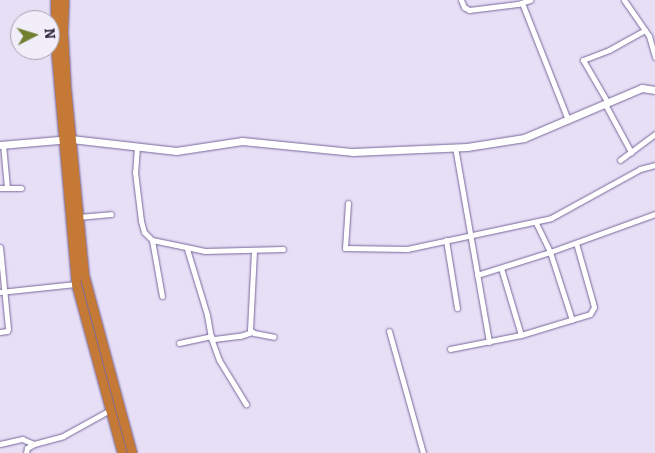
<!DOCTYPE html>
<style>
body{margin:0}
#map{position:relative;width:655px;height:453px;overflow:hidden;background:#e6dff6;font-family:Bitter,serif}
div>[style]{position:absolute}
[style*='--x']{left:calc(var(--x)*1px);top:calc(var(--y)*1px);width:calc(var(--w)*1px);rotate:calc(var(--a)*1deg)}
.roads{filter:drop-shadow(0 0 1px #78679a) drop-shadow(0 0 1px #78679a)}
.street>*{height:5px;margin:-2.5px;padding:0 2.5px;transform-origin:2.5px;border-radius:2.5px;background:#fff}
.secondary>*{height:7px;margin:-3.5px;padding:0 3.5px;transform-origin:3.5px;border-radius:3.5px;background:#fff}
.highway>*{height:9px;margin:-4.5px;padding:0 4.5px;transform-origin:4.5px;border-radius:4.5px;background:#c57936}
span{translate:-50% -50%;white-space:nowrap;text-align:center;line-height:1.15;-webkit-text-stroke:4px #f1eefa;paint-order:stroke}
.north{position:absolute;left:10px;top:10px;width:50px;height:50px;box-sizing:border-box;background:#f1eefa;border:1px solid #a5a0b0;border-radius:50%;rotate:85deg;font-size:14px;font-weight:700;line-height:20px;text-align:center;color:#332b42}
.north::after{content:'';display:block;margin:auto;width:18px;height:22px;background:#70802f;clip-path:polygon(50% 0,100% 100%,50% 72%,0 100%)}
</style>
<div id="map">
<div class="roads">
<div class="street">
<i style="--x:461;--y:0;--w:8;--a:67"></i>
<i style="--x:464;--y:7;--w:6;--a:31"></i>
<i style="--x:469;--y:10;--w:49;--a:-7"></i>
<i style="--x:518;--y:4;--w:13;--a:-18"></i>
<i style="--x:624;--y:0;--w:44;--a:55.2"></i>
<i style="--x:649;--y:36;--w:22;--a:74"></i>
<i style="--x:522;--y:3;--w:126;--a:68.5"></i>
<i style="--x:608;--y:103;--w:50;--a:-120.2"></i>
<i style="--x:583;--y:60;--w:28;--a:-21"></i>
<i style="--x:609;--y:50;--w:41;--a:-29.1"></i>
<i style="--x:605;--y:104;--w:55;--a:61.6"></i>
<i style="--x:3;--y:144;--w:44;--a:84.8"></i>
<i style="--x:137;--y:146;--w:26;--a:94"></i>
<i style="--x:135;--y:172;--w:49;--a:83"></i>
<i style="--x:141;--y:221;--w:11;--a:75"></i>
<i style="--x:144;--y:232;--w:11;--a:45"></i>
<i style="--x:152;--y:240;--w:54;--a:11.7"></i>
<i style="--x:205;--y:251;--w:78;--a:-1.5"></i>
<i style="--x:455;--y:147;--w:198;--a:80.1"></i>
<i style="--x:620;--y:160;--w:44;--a:-36.6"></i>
<i style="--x:0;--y:188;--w:21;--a:0"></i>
<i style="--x:348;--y:203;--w:45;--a:93.8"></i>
<i style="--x:345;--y:248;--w:62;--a:0.9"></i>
<i style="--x:407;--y:249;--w:147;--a:-12.1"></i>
<i style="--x:551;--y:218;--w:102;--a:-28.8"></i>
<i style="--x:640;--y:169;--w:16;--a:-15"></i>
<i style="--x:78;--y:217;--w:33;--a:-5"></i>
<i style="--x:536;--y:223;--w:32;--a:64"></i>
<i style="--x:550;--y:252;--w:71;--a:72.1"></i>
<i style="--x:152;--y:240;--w:57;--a:79.9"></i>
<i style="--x:446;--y:240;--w:69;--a:80.8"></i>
<i style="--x:0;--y:247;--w:82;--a:84.4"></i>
<i style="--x:8;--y:329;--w:2;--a:117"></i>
<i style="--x:7;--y:331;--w:7;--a:172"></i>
<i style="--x:187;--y:249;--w:69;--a:73.1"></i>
<i style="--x:207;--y:315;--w:23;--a:80"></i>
<i style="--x:211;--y:338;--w:3;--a:18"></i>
<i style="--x:214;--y:339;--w:26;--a:-7"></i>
<i style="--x:240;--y:336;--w:13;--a:-18"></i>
<i style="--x:254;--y:251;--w:79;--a:92.9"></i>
<i style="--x:250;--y:330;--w:5;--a:37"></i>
<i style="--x:254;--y:333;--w:20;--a:11"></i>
<i style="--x:501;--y:268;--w:70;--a:73.4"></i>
<i style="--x:477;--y:275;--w:77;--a:-17.5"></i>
<i style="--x:550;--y:252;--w:112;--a:-19.9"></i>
<i style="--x:0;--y:292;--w:76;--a:-6"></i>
<i style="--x:389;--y:331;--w:127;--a:74.4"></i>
<i style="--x:211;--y:338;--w:23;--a:70"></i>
<i style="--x:219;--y:360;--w:52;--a:58.5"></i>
<i style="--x:179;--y:343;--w:33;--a:-12"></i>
<i style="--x:450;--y:349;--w:72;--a:-11.2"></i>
<i style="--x:521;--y:335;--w:72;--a:-16.9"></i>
<i style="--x:590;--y:314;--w:8;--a:-60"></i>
<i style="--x:594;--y:307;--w:4;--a:-104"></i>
<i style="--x:593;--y:303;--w:62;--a:-105.8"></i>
<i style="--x:0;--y:444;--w:23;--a:-13"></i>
<i style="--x:22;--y:439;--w:13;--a:23"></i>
<i style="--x:26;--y:453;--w:5;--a:-79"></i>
<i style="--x:27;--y:448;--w:8;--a:-30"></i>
<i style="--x:34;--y:444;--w:30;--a:-15"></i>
<i style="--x:63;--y:436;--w:54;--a:-29"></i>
</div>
<div class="secondary">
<i style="--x:0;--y:145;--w:71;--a:-4.8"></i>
<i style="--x:71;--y:139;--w:106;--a:6.5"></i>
<i style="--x:176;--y:151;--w:67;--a:-8.6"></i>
<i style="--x:242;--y:141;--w:112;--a:5.7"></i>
<i style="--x:353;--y:152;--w:114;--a:-2.5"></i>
<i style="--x:467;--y:147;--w:58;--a:-9"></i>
<i style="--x:524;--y:138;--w:128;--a:-23"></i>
<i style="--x:642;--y:88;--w:13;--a:9"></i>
</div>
<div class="highway">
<i style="--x:55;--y:0;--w:54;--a:88.9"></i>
<i style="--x:56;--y:54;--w:231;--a:85"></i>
<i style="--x:76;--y:284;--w:175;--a:74.8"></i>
<i style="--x:64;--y:0;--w:34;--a:92"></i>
<i style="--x:63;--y:34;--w:54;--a:86.8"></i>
<i style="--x:66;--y:88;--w:188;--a:84.5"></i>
<i style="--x:84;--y:275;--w:184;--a:74.9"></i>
</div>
</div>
<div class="north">N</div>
</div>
